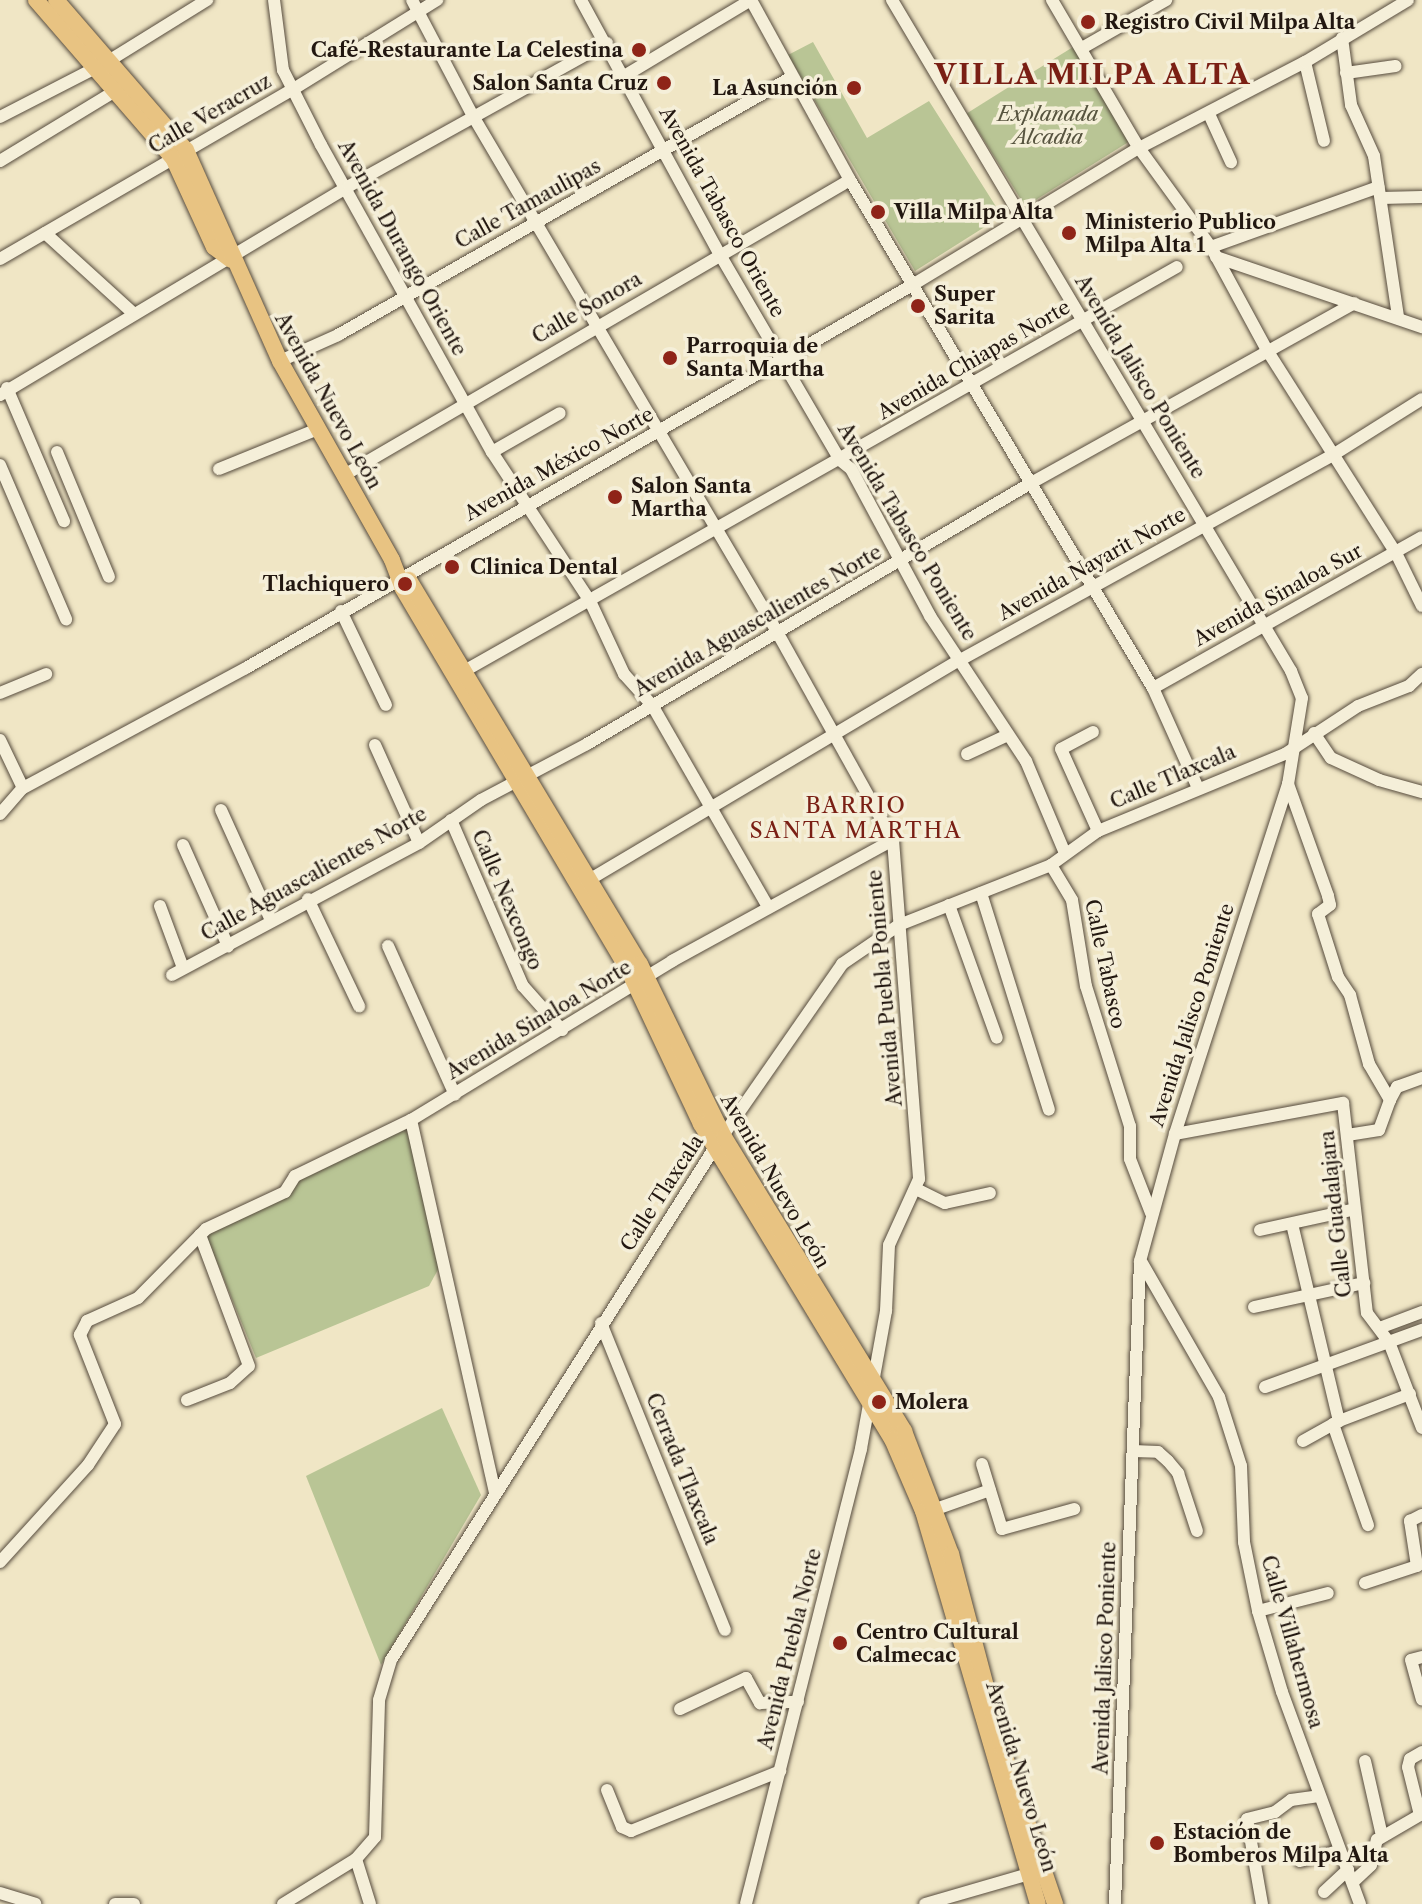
<!DOCTYPE html>
<meta charset="utf-8">
<style>
body{margin:0}
#map{position:relative;width:1422px;height:1904px;overflow:hidden;background:#f0e6c5;font-family:"Libre Caslon Text",serif}
div>[style]{position:absolute}
[style*='--x']{left:calc(var(--x)*1px);top:calc(var(--y)*1px);width:calc(var(--w)*1px);rotate:calc(var(--a)*1deg)}
.green>*{inset:0;background:#b9c595;transform-origin:0 0}
.roads{filter:drop-shadow(0 0 2px #564b3d) drop-shadow(0 0 2px #564b3d)}
.minor>*{height:12px;margin:-6px;padding:0 6px;transform-origin:6px;border-radius:6px;background:#f5efd9}
.major>*{height:16px;margin:-8px;padding:0 8px;transform-origin:8px;border-radius:8px;background:#e8c382}
.dots>*{width:22px;height:22px;translate:-50% -50%;box-sizing:border-box;border:4px solid #f5efd9;border-radius:50%}
span{translate:-50% -50%;white-space:nowrap;text-align:center;line-height:1.15;-webkit-text-stroke:7px #f5efd9;paint-order:stroke}
.poi-label{font-size:20px;color:#221710;font-weight:700}
.left{translate:0 -50%;text-align:left}
.right{translate:-100% -50%;text-align:right}
.street-label{font-size:20px;color:#221710}
.park-label{font-size:20px;color:#57543f;font-style:italic}
.neighbourhood-label{font-size:22px;color:#7a1f14;letter-spacing:2px}
.district-label{font-size:28px;color:#7a1f14;font-weight:700;letter-spacing:2px}
</style>
<div id="map">
<div class="green">
<i style="clip-path:polygon(813px 42px,867px 138px,929px 101px,1002px 216px,915px 271px,788px 55px)"></i>
<i style="left:1073px;top:47px;width:110px;height:125px;rotate:58deg"></i>
<i style="clip-path:polygon(408px 1127px,440px 1266px,429px 1286px,256px 1358px,205px 1233px,292px 1183px)"></i>
<i style="clip-path:polygon(442px 1408px,481px 1495px,381px 1665px,306px 1476px)"></i>
</div>
<div class="roads">
<div class="minor">
<i style="--x:274;--y:0;--w:71;--a:82.7"></i>
<i style="--x:283;--y:70;--w:84;--a:63.1"></i>
<i style="--x:321;--y:145;--w:351;--a:60.9"></i>
<i style="--x:492;--y:452;--w:178;--a:56.7"></i>
<i style="--x:590;--y:601;--w:81;--a:65"></i>
<i style="--x:624;--y:674;--w:42;--a:47.9"></i>
<i style="--x:652;--y:705;--w:233;--a:60.1"></i>
<i style="--x:412;--y:0;--w:131;--a:62.3"></i>
<i style="--x:473;--y:116;--w:597;--a:59.48"></i>
<i style="--x:776;--y:630;--w:240;--a:60.9"></i>
<i style="--x:893;--y:840;--w:340;--a:85.6"></i>
<i style="--x:919;--y:1179;--w:72;--a:114.4"></i>
<i style="--x:889;--y:1245;--w:66;--a:92.6"></i>
<i style="--x:886;--y:1311;--w:140;--a:100.3"></i>
<i style="--x:861;--y:1449;--w:469;--a:104.2"></i>
<i style="--x:581;--y:0;--w:288;--a:61.4"></i>
<i style="--x:719;--y:253;--w:240;--a:59.7"></i>
<i style="--x:840;--y:460;--w:14;--a:39"></i>
<i style="--x:851;--y:469;--w:167;--a:61.7"></i>
<i style="--x:930;--y:616;--w:174;--a:56.5"></i>
<i style="--x:1026;--y:761;--w:98;--a:67.1"></i>
<i style="--x:892;--y:0;--w:781;--a:59.26"></i>
<i style="--x:1291;--y:671;--w:29;--a:68"></i>
<i style="--x:1302;--y:698;--w:87;--a:99.2"></i>
<i style="--x:1288;--y:784;--w:368;--a:107.9"></i>
<i style="--x:1175;--y:1134;--w:132;--a:105.4"></i>
<i style="--x:1140;--y:1261;--w:643;--a:92.23"></i>
<i style="--x:1052;--y:0;--w:172;--a:59.6"></i>
<i style="--x:1139;--y:148;--w:122;--a:54"></i>
<i style="--x:1211;--y:247;--w:117;--a:61.5"></i>
<i style="--x:1267;--y:350;--w:241;--a:57.6"></i>
<i style="--x:1396;--y:553;--w:59;--a:63.9"></i>
<i style="--x:1342;--y:38;--w:68;--a:82.3"></i>
<i style="--x:1351;--y:105;--w:56;--a:65.7"></i>
<i style="--x:1374;--y:156;--w:163;--a:81.5"></i>
<i style="--x:1082;--y:48;--w:97;--a:-29.7"></i>
<i style="--x:1305;--y:62;--w:81;--a:76.5"></i>
<i style="--x:1346;--y:73;--w:50;--a:-8"></i>
<i style="--x:626;--y:75;--w:146;--a:-31"></i>
<i style="--x:751;--y:0;--w:205;--a:61.2"></i>
<i style="--x:850;--y:180;--w:592;--a:59.19"></i>
<i style="--x:1153;--y:688;--w:107;--a:65.8"></i>
<i style="--x:1209;--y:114;--w:53;--a:65.4"></i>
<i style="--x:0;--y:117;--w:120;--a:-27.2"></i>
<i style="--x:107;--y:62;--w:118;--a:-31.8"></i>
<i style="--x:0;--y:161;--w:137;--a:-31.3"></i>
<i style="--x:1381;--y:198;--w:41;--a:-1.4"></i>
<i style="--x:45;--y:233;--w:120;--a:42.3"></i>
<i style="--x:1211;--y:247;--w:178;--a:-19.7"></i>
<i style="--x:1216;--y:257;--w:218;--a:18.8"></i>
<i style="--x:0;--y:259;--w:337;--a:-30.1"></i>
<i style="--x:292;--y:90;--w:171;--a:-31.8"></i>
<i style="--x:280;--y:361;--w:64;--a:-24.1"></i>
<i style="--x:338;--y:335;--w:522;--a:-29.61"></i>
<i style="--x:7;--y:388;--w:145;--a:66.8"></i>
<i style="--x:0;--y:395;--w:407;--a:-30.9"></i>
<i style="--x:349;--y:186;--w:295;--a:-29"></i>
<i style="--x:57;--y:452;--w:135;--a:67.4"></i>
<i style="--x:492;--y:452;--w:78;--a:-29.8"></i>
<i style="--x:0;--y:465;--w:168;--a:66.8"></i>
<i style="--x:219;--y:469;--w:107;--a:-22"></i>
<i style="--x:346;--y:474;--w:583;--a:-30.26"></i>
<i style="--x:341;--y:611;--w:104;--a:64.4"></i>
<i style="--x:459;--y:674;--w:825;--a:-29.55"></i>
<i style="--x:1153;--y:688;--w:308;--a:-29.3"></i>
<i style="--x:0;--y:693;--w:50;--a:-22.4"></i>
<i style="--x:1093;--y:732;--w:36;--a:152"></i>
<i style="--x:1061;--y:749;--w:90;--a:65.7"></i>
<i style="--x:1314;--y:733;--w:30;--a:56"></i>
<i style="--x:1331;--y:758;--w:53;--a:24.6"></i>
<i style="--x:1379;--y:780;--w:45;--a:15.6"></i>
<i style="--x:0;--y:740;--w:53;--a:64.4"></i>
<i style="--x:375;--y:745;--w:107;--a:65.8"></i>
<i style="--x:967;--y:754;--w:45;--a:-24.9"></i>
<i style="--x:1288;--y:784;--w:119;--a:70.3"></i>
<i style="--x:1328;--y:896;--w:9;--a:77"></i>
<i style="--x:1330;--y:905;--w:15;--a:143"></i>
<i style="--x:1318;--y:914;--w:66;--a:72.4"></i>
<i style="--x:1338;--y:977;--w:22;--a:56"></i>
<i style="--x:1350;--y:995;--w:72;--a:74.6"></i>
<i style="--x:1369;--y:1064;--w:42;--a:59.7"></i>
<i style="--x:1390;--y:1100;--w:32;--a:110"></i>
<i style="--x:1379;--y:1130;--w:32;--a:171"></i>
<i style="--x:221;--y:810;--w:121;--a:65.6"></i>
<i style="--x:0;--y:814;--w:35;--a:-49"></i>
<i style="--x:23;--y:788;--w:253;--a:-28.3"></i>
<i style="--x:246;--y:668;--w:771;--a:-29.89"></i>
<i style="--x:914;--y:284;--w:263;--a:-31.2"></i>
<i style="--x:1139;--y:148;--w:187;--a:-27.4"></i>
<i style="--x:1305;--y:62;--w:120;--a:-31"></i>
<i style="--x:451;--y:820;--w:181;--a:66.6"></i>
<i style="--x:523;--y:986;--w:59;--a:48.4"></i>
<i style="--x:183;--y:845;--w:111;--a:66"></i>
<i style="--x:1051;--y:865;--w:41;--a:59"></i>
<i style="--x:1072;--y:900;--w:87;--a:80.8"></i>
<i style="--x:1086;--y:986;--w:147;--a:72.6"></i>
<i style="--x:1130;--y:1126;--w:33;--a:90"></i>
<i style="--x:1130;--y:1159;--w:58;--a:68.7"></i>
<i style="--x:582;--y:884;--w:439;--a:-30.7"></i>
<i style="--x:960;--y:660;--w:426;--a:-28.8"></i>
<i style="--x:1333;--y:455;--w:105;--a:-32.2"></i>
<i style="--x:981;--y:893;--w:227;--a:72.6"></i>
<i style="--x:308;--y:899;--w:119;--a:64.5"></i>
<i style="--x:949;--y:905;--w:141;--a:70.2"></i>
<i style="--x:160;--y:906;--w:63;--a:69.6"></i>
<i style="--x:388;--y:946;--w:163;--a:65.8"></i>
<i style="--x:172;--y:975;--w:280;--a:-28.1"></i>
<i style="--x:419;--y:843;--w:75;--a:-34.7"></i>
<i style="--x:481;--y:800;--w:120;--a:-27.8"></i>
<i style="--x:587;--y:744;--w:515;--a:-30.45"></i>
<i style="--x:1031;--y:483;--w:370;--a:-29.1"></i>
<i style="--x:1390;--y:1100;--w:15;--a:-62"></i>
<i style="--x:1397;--y:1087;--w:27;--a:-20"></i>
<i style="--x:411;--y:1120;--w:381;--a:77.3"></i>
<i style="--x:1175;--y:1134;--w:171;--a:-10.5"></i>
<i style="--x:1343;--y:1103;--w:211;--a:83.5"></i>
<i style="--x:1367;--y:1313;--w:36;--a:53"></i>
<i style="--x:1389;--y:1342;--w:92;--a:69"></i>
<i style="--x:916;--y:1189;--w:32;--a:26"></i>
<i style="--x:945;--y:1203;--w:46;--a:-12.5"></i>
<i style="--x:1292;--y:1224;--w:203;--a:76.6"></i>
<i style="--x:1260;--y:1230;--w:94;--a:-12.3"></i>
<i style="--x:1142;--y:1263;--w:155;--a:60.1"></i>
<i style="--x:1219;--y:1397;--w:72;--a:72.3"></i>
<i style="--x:1241;--y:1466;--w:76;--a:87.7"></i>
<i style="--x:1244;--y:1542;--w:70;--a:78.5"></i>
<i style="--x:1258;--y:1611;--w:84;--a:73.5"></i>
<i style="--x:1282;--y:1692;--w:226;--a:69.8"></i>
<i style="--x:1254;--y:1307;--w:113;--a:-12.3"></i>
<i style="--x:601;--y:1323;--w:331;--a:68"></i>
<i style="--x:1382;--y:1327;--w:43;--a:-20.6"></i>
<i style="--x:1265;--y:1387;--w:167;--a:-20"></i>
<i style="--x:187;--y:1400;--w:46;--a:-21.6"></i>
<i style="--x:230;--y:1383;--w:25;--a:-42"></i>
<i style="--x:249;--y:1366;--w:140;--a:-110.5"></i>
<i style="--x:1333;--y:1424;--w:107;--a:70.9"></i>
<i style="--x:1303;--y:1441;--w:41;--a:-29.1"></i>
<i style="--x:1339;--y:1421;--w:76;--a:-20.8"></i>
<i style="--x:1133;--y:1451;--w:25;--a:2"></i>
<i style="--x:1158;--y:1452;--w:13;--a:42"></i>
<i style="--x:1168;--y:1461;--w:16;--a:50"></i>
<i style="--x:1178;--y:1473;--w:61;--a:71.9"></i>
<i style="--x:982;--y:1464;--w:68;--a:72.9"></i>
<i style="--x:1002;--y:1529;--w:75;--a:-15.5"></i>
<i style="--x:936;--y:1509;--w:57;--a:-19.4"></i>
<i style="--x:0;--y:1562;--w:131;--a:-47.8"></i>
<i style="--x:88;--y:1465;--w:49;--a:-56.6"></i>
<i style="--x:115;--y:1424;--w:96;--a:-111.5"></i>
<i style="--x:80;--y:1335;--w:16;--a:-63"></i>
<i style="--x:87;--y:1321;--w:56;--a:-24.3"></i>
<i style="--x:138;--y:1298;--w:97;--a:-45.4"></i>
<i style="--x:206;--y:1229;--w:87;--a:-25.1"></i>
<i style="--x:285;--y:1192;--w:19;--a:-58"></i>
<i style="--x:295;--y:1176;--w:129;--a:-25.8"></i>
<i style="--x:411;--y:1120;--w:306;--a:-31.3"></i>
<i style="--x:672;--y:961;--w:252;--a:-28.7"></i>
<i style="--x:1365;--y:1583;--w:55;--a:-18.1"></i>
<i style="--x:1417;--y:1566;--w:46;--a:-98.8"></i>
<i style="--x:1410;--y:1521;--w:13;--a:-27"></i>
<i style="--x:1258;--y:1611;--w:72;--a:-14.4"></i>
<i style="--x:1422;--y:1657;--w:11;--a:165"></i>
<i style="--x:1411;--y:1660;--w:41;--a:74.6"></i>
<i style="--x:680;--y:1709;--w:73;--a:-25.2"></i>
<i style="--x:746;--y:1678;--w:29;--a:61"></i>
<i style="--x:760;--y:1703;--w:38;--a:-2"></i>
<i style="--x:1365;--y:1761;--w:77;--a:77.2"></i>
<i style="--x:607;--y:1790;--w:40;--a:68"></i>
<i style="--x:622;--y:1827;--w:10;--a:24"></i>
<i style="--x:631;--y:1831;--w:161;--a:-21.9"></i>
<i style="--x:356;--y:1859;--w:47;--a:72.7"></i>
<i style="--x:1300;--y:1861;--w:40;--a:-14.4"></i>
<i style="--x:1354;--y:1881;--w:23;--a:-43"></i>
<i style="--x:1371;--y:1865;--w:26;--a:-77"></i>
<i style="--x:1377;--y:1840;--w:50;--a:-30.2"></i>
<i style="--x:1420;--y:1815;--w:49;--a:-104"></i>
<i style="--x:1408;--y:1767;--w:8;--a:-76"></i>
<i style="--x:1410;--y:1759;--w:14;--a:-30"></i>
<i style="--x:1324;--y:1892;--w:33;--a:-43"></i>
<i style="--x:0;--y:1893;--w:37;--a:17"></i>
<i style="--x:115;--y:1904;--w:19;--a:0"></i>
<i style="--x:283;--y:1904;--w:86;--a:-31.7"></i>
<i style="--x:356;--y:1859;--w:29;--a:-49"></i>
<i style="--x:375;--y:1837;--w:137;--a:-88.3"></i>
<i style="--x:379;--y:1700;--w:42;--a:-73.3"></i>
<i style="--x:391;--y:1660;--w:607;--a:-57.72"></i>
<i style="--x:715;--y:1147;--w:223;--a:-55.2"></i>
<i style="--x:842;--y:964;--w:69;--a:-34.4"></i>
<i style="--x:899;--y:925;--w:163;--a:-21.5"></i>
<i style="--x:1051;--y:865;--w:58;--a:-35.9"></i>
<i style="--x:1098;--y:831;--w:202;--a:-22.4"></i>
<i style="--x:1285;--y:754;--w:87;--a:-33.3"></i>
<i style="--x:1358;--y:706;--w:55;--a:-21.4"></i>
<i style="--x:1409;--y:686;--w:18;--a:-43"></i>
<i style="--x:925;--y:1904;--w:108;--a:-16.1"></i>
<i style="--x:1262;--y:1904;--w:86;--a:-100"></i>
<i style="--x:1247;--y:1819;--w:29;--a:-14"></i>
<i style="--x:1275;--y:1812;--w:20;--a:-37"></i>
<i style="--x:1291;--y:1800;--w:28;--a:-8"></i>
</div>
<div class="major">
<i style="--x:36;--y:0;--w:209;--a:49.1"></i>
<i style="--x:173;--y:158;--w:98;--a:65.3"></i>
<i style="--x:214;--y:247;--w:21;--a:37"></i>
<i style="--x:56;--y:0;--w:198;--a:49.1"></i>
<i style="--x:186;--y:150;--w:231;--a:66"></i>
<i style="--x:280;--y:361;--w:228;--a:60.6"></i>
<i style="--x:392;--y:560;--w:31;--a:69"></i>
<i style="--x:403;--y:589;--w:442;--a:59.4"></i>
<i style="--x:628;--y:969;--w:171;--a:64.8"></i>
<i style="--x:701;--y:1124;--w:368;--a:58.8"></i>
<i style="--x:892;--y:1439;--w:78;--a:66.7"></i>
<i style="--x:923;--y:1511;--w:409;--a:73.7"></i>
<i style="--x:409;--y:580;--w:448;--a:59"></i>
<i style="--x:640;--y:964;--w:192;--a:64.1"></i>
<i style="--x:724;--y:1137;--w:345;--a:58.5"></i>
<i style="--x:904;--y:1431;--w:132;--a:69.1"></i>
<i style="--x:951;--y:1554;--w:204;--a:75.2"></i>
<i style="--x:1003;--y:1751;--w:162;--a:71.2"></i>
</div>
</div>
<div class="dots">
<i style="left:1088px;top:22px;background:#8f2418"></i>
<i style="left:639px;top:50px;background:#8f2418"></i>
<i style="left:664px;top:83px;background:#8f2418"></i>
<i style="left:854px;top:88px;background:#8f2418"></i>
<i style="left:878px;top:212px;background:#8f2418"></i>
<i style="left:1069px;top:233px;background:#8f2418"></i>
<i style="left:918px;top:306px;background:#8f2418"></i>
<i style="left:670px;top:358px;background:#8f2418"></i>
<i style="left:615px;top:497px;background:#8f2418"></i>
<i style="left:452px;top:567px;background:#8f2418"></i>
<i style="left:405px;top:584px;background:#8f2418"></i>
<i style="left:879px;top:1402px;background:#8f2418"></i>
<i style="left:840px;top:1643px;background:#8f2418"></i>
<i style="left:1157px;top:1843px;background:#8f2418"></i>
</div>
<div class="poi-label">
<span class="left" style="left:1104px;top:22px">Registro Civil Milpa Alta</span>
<span class="right" style="left:623px;top:50px">Café-Restaurante La Celestina</span>
<span class="right" style="left:648px;top:83px">Salon Santa Cruz</span>
<span class="right" style="left:838px;top:88px">La Asunción</span>
<span class="left" style="left:894px;top:212px">Villa Milpa Alta</span>
<span class="left" style="left:1085px;top:234px">Ministerio Publico<br>Milpa Alta 1</span>
<span class="left" style="left:934px;top:306px">Super<br>Sarita</span>
<span class="left" style="left:686px;top:358px">Parroquia de<br>Santa Martha</span>
<span class="left" style="left:631px;top:498px">Salon Santa<br>Martha</span>
<span class="left" style="left:470px;top:567px">Clinica Dental</span>
<span class="right" style="left:389px;top:584px">Tlachiquero</span>
<span class="left" style="left:895px;top:1402px">Molera</span>
<span class="left" style="left:856px;top:1644px">Centro Cultural<br>Calmecac</span>
<span class="left" style="left:1173px;top:1844px">Estación de<br>Bomberos Milpa Alta</span>
</div>
<div class="street-label">
<span style="left:210px;top:114px;rotate:-30deg">Calle Veracruz</span>
<span style="left:528px;top:204px;rotate:-29deg">Calle Tamaulipas</span>
<span style="left:722px;top:212px;rotate:61deg">Avenida Tabasco Oriente</span>
<span style="left:402px;top:248px;rotate:61deg">Avenida Durango Oriente</span>
<span style="left:587px;top:308px;rotate:-30deg">Calle Sonora</span>
<span style="left:974px;top:360px;rotate:-30deg">Avenida Chiapas Norte</span>
<span style="left:1140px;top:377px;rotate:59deg">Avenida Jalisco Poniente</span>
<span style="left:328px;top:401px;rotate:61deg">Avenida Nuevo León</span>
<span style="left:559px;top:464px;rotate:-29deg">Avenida México Norte</span>
<span style="left:907px;top:532px;rotate:59deg">Avenida Tabasco Poniente</span>
<span style="left:1092px;top:564px;rotate:-29deg">Avenida Nayarit Norte</span>
<span style="left:1278px;top:595px;rotate:-29deg">Avenida Sinaloa Sur</span>
<span style="left:758px;top:621px;rotate:-30deg">Avenida Aguascalientes Norte</span>
<span style="left:1173px;top:777px;rotate:-23deg">Calle Tlaxcala</span>
<span style="left:314px;top:874px;rotate:-29deg">Calle Aguascalientes Norte</span>
<span style="left:507px;top:900px;rotate:67deg">Calle Nexcongo</span>
<span style="left:1105px;top:964px;rotate:78deg">Calle Tabasco</span>
<span style="left:885px;top:988px;rotate:-95deg">Avenida Puebla Poniente</span>
<span style="left:1192px;top:1015px;rotate:-72deg">Avenida Jalisco Poniente</span>
<span style="left:539px;top:1020px;rotate:-31deg">Avenida Sinaloa Norte</span>
<span style="left:775px;top:1181px;rotate:60deg">Avenida Nuevo León</span>
<span style="left:662px;top:1193px;rotate:-57deg">Calle Tlaxcala</span>
<span style="left:1336px;top:1214px;rotate:-96deg">Calle Guadalajara</span>
<span style="left:682px;top:1469px;rotate:68deg">Cerrada Tlaxcala</span>
<span style="left:1292px;top:1642px;rotate:74deg">Calle Villahermosa</span>
<span style="left:790px;top:1649px;rotate:-76deg">Avenida Puebla Norte</span>
<span style="left:1105px;top:1658px;rotate:-88deg">Avenida Jalisco Poniente</span>
<span style="left:1021px;top:1777px;rotate:73deg">Avenida Nuevo León</span>
</div>
<div class="park-label">
<span style="left:1048px;top:126px">Explanada<br>Alcadia</span>
</div>
<div class="neighbourhood-label">
<span style="left:856px;top:818px">BARRIO<br>SANTA MARTHA</span>
</div>
<div class="district-label">
<span style="left:1093px;top:74px">VILLA MILPA ALTA</span>
</div>
</div>
